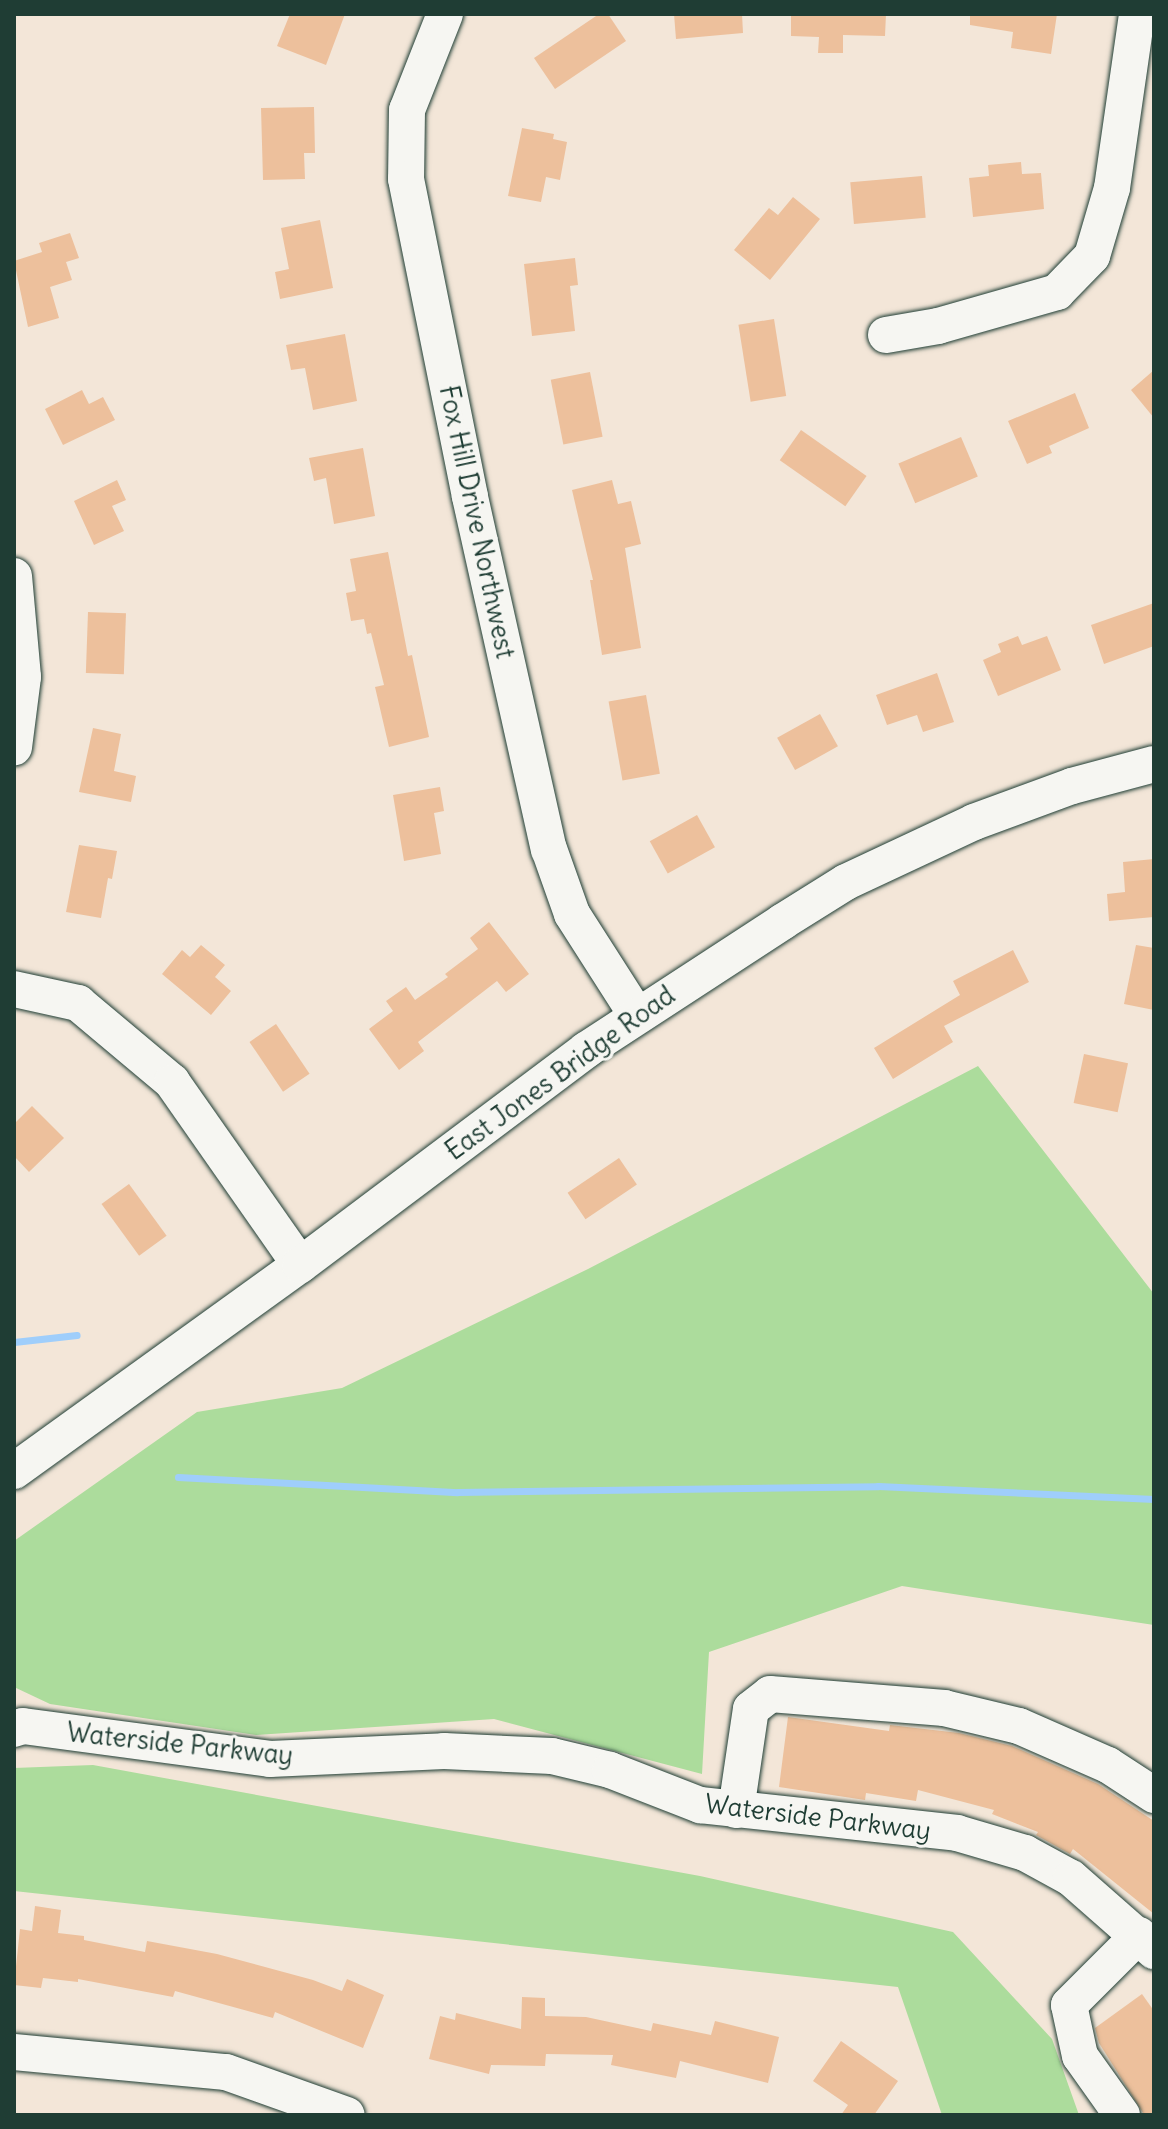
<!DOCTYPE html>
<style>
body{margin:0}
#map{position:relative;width:1168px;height:2129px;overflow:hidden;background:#f3e6d8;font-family:Delius,sans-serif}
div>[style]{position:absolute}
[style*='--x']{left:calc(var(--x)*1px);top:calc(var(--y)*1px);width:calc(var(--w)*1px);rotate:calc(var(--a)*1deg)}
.green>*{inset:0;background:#acdc9c}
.stream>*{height:7px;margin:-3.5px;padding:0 3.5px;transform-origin:3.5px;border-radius:3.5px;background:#9fcefb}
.building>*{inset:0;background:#edc09c;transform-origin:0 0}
.roads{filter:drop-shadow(0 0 2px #1f3d34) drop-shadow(0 0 2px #1f3d34)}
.minor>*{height:36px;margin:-18px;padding:0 18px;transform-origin:18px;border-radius:18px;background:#f6f6f2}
span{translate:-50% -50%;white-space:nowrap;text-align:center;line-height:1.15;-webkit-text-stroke:6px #f6f6f2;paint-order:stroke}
.street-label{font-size:26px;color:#1f3d34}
.frame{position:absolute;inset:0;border:16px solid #1f3d34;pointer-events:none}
</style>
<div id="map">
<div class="green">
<i style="clip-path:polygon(978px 1066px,1154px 1294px,1154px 1625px,902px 1586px,709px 1652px,702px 1774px,494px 1719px,256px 1735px,50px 1704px,14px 1687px,14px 1541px,197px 1412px,342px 1388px,588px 1269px)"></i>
<i style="clip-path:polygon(93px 1765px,700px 1876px,953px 1932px,1052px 2039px,1079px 2115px,942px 2115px,898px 1987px,14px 1891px,14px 1768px)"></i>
</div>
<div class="stream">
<i style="--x:14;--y:1342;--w:63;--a:-6.3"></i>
<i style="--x:178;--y:1477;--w:280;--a:3.1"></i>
<i style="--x:458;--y:1492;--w:420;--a:-0.8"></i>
<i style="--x:878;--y:1486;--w:276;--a:2.7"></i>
</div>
<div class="building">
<i style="clip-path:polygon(290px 14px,345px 14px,326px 65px,277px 46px)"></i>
<i style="clip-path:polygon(599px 14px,608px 14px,626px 41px,555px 89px,534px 58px)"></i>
<i style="clip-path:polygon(674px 14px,742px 14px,743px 33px,676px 39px)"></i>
<i style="clip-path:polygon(791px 14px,886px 14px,885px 36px,843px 35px,843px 53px,818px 53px,819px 37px,791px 36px)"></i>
<i style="clip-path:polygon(970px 14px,1057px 14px,1051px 54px,1011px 48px,1013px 32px,970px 25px)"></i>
<i style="clip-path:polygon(314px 107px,315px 153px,304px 153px,305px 179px,263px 180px,261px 108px)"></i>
<i style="clip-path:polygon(522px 128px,554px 134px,553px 139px,567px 142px,560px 180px,546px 177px,541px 202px,508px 196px)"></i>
<i style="clip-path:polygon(1021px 162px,1022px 174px,1041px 173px,1044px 209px,973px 217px,969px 178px,989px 176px,988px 165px)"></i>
<i style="left:922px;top:176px;width:42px;height:72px;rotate:85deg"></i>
<i style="clip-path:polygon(793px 197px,820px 219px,770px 280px,734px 250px,769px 208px,778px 215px)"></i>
<i style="clip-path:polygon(320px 220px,333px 288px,280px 299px,275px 272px,289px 269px,281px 228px)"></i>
<i style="clip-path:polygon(70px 233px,79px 258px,66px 262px,72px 280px,50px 287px,59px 318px,28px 327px,14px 261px,42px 252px,39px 243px)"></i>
<i style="clip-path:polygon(575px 258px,578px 285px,570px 286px,575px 331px,532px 336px,524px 264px)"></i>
<i style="left:774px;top:319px;width:78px;height:36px;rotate:81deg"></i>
<i style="clip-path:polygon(345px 334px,357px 401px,313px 410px,305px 368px,291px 370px,286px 345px)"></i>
<i style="clip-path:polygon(1154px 370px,1154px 418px,1131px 390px)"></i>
<i style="left:590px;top:372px;width:66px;height:40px;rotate:79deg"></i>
<i style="clip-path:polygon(82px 390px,89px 404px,103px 397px,115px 420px,63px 445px,45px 409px)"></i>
<i style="clip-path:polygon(1075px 393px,1089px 428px,1049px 446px,1052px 453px,1027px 464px,1008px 421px)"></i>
<i style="left:801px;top:430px;width:80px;height:37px;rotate:35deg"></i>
<i style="left:961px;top:437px;width:43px;height:68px;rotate:67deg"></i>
<i style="clip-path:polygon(363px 448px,375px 516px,334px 524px,326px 478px,314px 481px,309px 458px)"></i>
<i style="clip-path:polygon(117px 480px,126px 500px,112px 506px,124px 531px,94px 545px,74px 501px)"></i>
<i style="clip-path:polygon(612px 480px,618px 504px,631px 501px,641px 544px,625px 548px,641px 648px,602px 655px,590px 580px,593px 580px,572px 490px)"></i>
<i style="clip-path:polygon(388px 552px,408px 656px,412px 655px,429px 737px,389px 747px,375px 687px,384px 685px,371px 633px,367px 634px,364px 619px,351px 621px,346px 593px,356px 591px,350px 559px)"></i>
<i style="clip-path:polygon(1154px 603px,1154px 646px,1104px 664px,1091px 625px)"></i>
<i style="left:88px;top:612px;width:38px;height:61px;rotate:2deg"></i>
<i style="clip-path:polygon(1018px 636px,1022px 645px,1047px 636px,1061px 670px,998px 696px,983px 660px,1001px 652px,998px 644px)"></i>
<i style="clip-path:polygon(937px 673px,954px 722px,923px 732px,917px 715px,887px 725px,876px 695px)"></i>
<i style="left:646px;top:695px;width:80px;height:38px;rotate:80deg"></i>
<i style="left:820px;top:714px;width:37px;height:49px;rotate:61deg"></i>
<i style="clip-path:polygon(93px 728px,121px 734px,114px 771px,136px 776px,131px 802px,79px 792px)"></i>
<i style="clip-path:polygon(440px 787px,444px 811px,434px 813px,441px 854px,404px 861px,393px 795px)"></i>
<i style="left:697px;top:815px;width:37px;height:54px;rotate:61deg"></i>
<i style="clip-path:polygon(79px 845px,117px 851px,112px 879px,108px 878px,101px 918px,66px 912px)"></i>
<i style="clip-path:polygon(1154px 859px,1154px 917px,1109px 921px,1107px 894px,1125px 892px,1123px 862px)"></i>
<i style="clip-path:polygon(489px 922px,529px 974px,506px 992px,497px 981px,418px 1042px,424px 1051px,399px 1070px,369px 1029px,393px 1011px,386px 1001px,406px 987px,415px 1000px,448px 977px,445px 974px,478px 949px,470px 938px)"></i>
<i style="clip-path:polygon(201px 945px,225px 965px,215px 977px,231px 991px,211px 1015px,162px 974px,182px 950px,190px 957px)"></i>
<i style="clip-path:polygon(1136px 945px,1154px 948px,1154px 1010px,1124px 1004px)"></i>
<i style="clip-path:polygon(1013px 950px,1029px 982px,944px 1026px,953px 1042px,893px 1079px,874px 1048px,960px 995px,953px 981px)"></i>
<i style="left:276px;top:1024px;width:60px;height:32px;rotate:56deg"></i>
<i style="left:1084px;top:1054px;width:45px;height:50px;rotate:12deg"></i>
<i style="clip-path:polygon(32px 1106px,64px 1138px,29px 1172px,14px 1156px,14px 1124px)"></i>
<i style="left:619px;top:1158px;width:32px;height:62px;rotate:56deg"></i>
<i style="left:129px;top:1184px;width:64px;height:34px;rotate:54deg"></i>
<i style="clip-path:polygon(788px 1717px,889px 1731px,890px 1725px,959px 1733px,1012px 1746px,1098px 1784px,1154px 1821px,1154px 1914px,1073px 1849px,1070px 1854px,1036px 1835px,1038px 1832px,992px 1814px,994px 1810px,918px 1790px,916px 1801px,866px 1793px,865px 1800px,779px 1787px)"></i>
<i style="clip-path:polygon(35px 1906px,61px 1910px,58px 1933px,84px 1936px,84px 1940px,145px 1952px,147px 1941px,217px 1954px,313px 1980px,342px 1991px,347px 1979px,384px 1995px,363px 2048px,275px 2012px,273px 2018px,175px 1991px,173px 1997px,78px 1979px,78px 1982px,43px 1978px,41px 1988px,14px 1985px,20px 1929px,32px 1931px)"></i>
<i style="clip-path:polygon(1142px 1994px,1154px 2011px,1154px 2115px,1143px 2113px,1099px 2043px,1095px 2028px)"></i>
<i style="clip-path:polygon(522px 1997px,545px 1998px,545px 2016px,586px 2017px,651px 2031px,653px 2023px,711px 2035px,715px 2021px,779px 2037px,768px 2083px,680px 2061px,676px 2078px,611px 2065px,613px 2055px,546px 2054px,545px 2066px,491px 2065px,489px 2074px,429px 2059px,440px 2016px,455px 2020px,456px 2013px,521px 2029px)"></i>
<i style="clip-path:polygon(841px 2041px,898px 2081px,874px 2115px,841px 2115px,848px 2105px,813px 2081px)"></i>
</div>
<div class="roads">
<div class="minor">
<i style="--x:445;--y:14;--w:103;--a:111.6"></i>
<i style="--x:407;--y:110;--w:69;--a:90.8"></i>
<i style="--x:406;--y:179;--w:324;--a:78.6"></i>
<i style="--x:470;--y:497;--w:361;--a:77.4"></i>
<i style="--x:549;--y:849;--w:69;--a:70.5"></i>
<i style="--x:572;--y:914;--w:119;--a:57.4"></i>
<i style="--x:886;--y:335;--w:53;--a:-9.8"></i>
<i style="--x:938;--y:326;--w:124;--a:-15.9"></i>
<i style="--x:1057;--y:292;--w:50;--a:-45.8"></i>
<i style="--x:1092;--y:256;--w:71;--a:-73.6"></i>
<i style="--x:1112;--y:188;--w:176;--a:-81.8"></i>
<i style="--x:14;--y:576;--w:101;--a:84.9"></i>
<i style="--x:23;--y:677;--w:71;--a:97.3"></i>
<i style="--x:14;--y:989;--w:66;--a:12.3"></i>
<i style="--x:78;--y:1003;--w:123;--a:40"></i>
<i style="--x:172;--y:1082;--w:223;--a:55"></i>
<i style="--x:14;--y:1471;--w:352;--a:-35.8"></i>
<i style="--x:300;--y:1265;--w:358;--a:-36.9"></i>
<i style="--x:586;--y:1050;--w:234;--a:-33.1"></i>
<i style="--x:782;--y:922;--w:75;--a:-32"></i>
<i style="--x:846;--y:882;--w:141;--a:-25.1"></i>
<i style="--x:974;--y:822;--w:104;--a:-20.2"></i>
<i style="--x:1072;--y:786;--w:85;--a:-15"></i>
<i style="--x:14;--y:1729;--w:9;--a:-18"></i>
<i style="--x:23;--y:1726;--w:249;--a:7.6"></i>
<i style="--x:270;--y:1759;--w:174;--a:-2.6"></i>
<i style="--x:444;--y:1751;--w:108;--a:2.7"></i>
<i style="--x:552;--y:1756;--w:60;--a:13.6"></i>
<i style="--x:610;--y:1770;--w:97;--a:21.3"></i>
<i style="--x:700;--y:1805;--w:259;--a:6.2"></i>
<i style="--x:957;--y:1833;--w:71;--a:16.4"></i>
<i style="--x:1025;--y:1853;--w:52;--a:28.5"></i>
<i style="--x:1071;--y:1878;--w:111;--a:41.3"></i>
<i style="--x:736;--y:1810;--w:102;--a:-81.6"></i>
<i style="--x:751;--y:1709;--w:24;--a:-38"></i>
<i style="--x:770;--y:1694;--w:175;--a:4.6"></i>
<i style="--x:944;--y:1708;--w:77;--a:13.5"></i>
<i style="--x:1019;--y:1726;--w:97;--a:23.7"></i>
<i style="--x:1108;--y:1765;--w:55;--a:33.1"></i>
<i style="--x:14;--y:2052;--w:213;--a:5.4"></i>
<i style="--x:226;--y:2072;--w:128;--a:19.6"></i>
<i style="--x:1122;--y:2115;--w:72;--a:-125.4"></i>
<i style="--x:1080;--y:2056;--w:52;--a:-102.2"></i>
<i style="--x:1069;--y:2005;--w:99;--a:-45"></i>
</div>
</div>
<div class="street-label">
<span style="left:477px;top:522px;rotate:78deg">Fox Hill Drive Northwest</span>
<span style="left:560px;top:1073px;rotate:-36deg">East Jones Bridge Road</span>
<span style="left:180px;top:1744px;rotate:6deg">Waterside Parkway</span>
<span style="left:818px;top:1817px;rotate:7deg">Waterside Parkway</span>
</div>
<div class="frame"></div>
</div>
